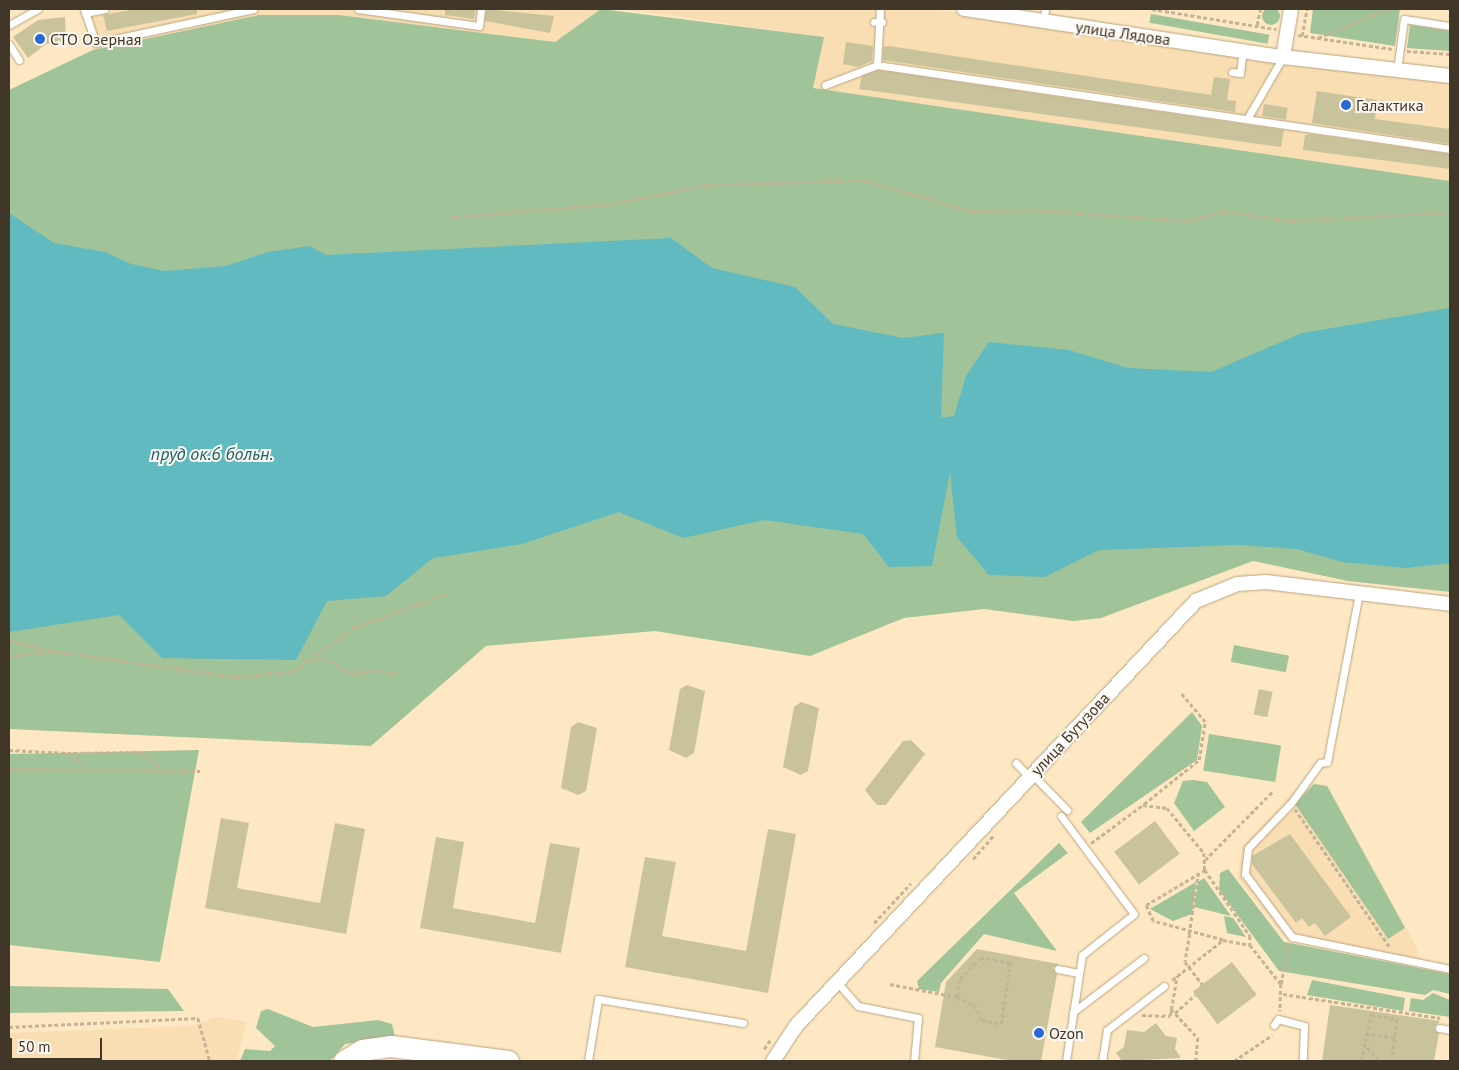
<!DOCTYPE html>
<meta charset="utf-8">
<style>
body{margin:0}
#map{position:relative;width:1459px;height:1070px;overflow:hidden;background:#fee8c3;font-family:"PT Sans",sans-serif}
div>[style]{position:absolute}
[style*='--x']{left:calc(var(--x)*1px);top:calc(var(--y)*1px);width:calc(var(--w)*1px);rotate:calc(var(--a)*1deg)}
.built>*{inset:0;background:#f8deb2}
.green>*{inset:0;background:#a0c39a;transform-origin:0 0}
.round{border-radius:50%}
.water>*{inset:0;background:#60babf}
.building>*{inset:0;background:#c9c39c;transform-origin:0 0}
.path>*{height:2.5px;margin-top:-1.25px;transform-origin:0;background:repeating-linear-gradient(90deg,#c5b395 0 4px,transparent 0 6.5px)}
.roads{filter:drop-shadow(0 0 1px #b8a481) drop-shadow(0 0 1px #b8a481)}
.service>*{height:7px;margin:-3.5px;padding:0 3.5px;transform-origin:3.5px;border-radius:3.5px;background:#fff}
.minor>*{height:14px;margin:-7px;padding:0 7px;transform-origin:7px;border-radius:7px;background:#fff}
.primary>*{height:21px;margin:-10.5px;padding:0 10.5px;transform-origin:10.5px;border-radius:10.5px;background:#fff}
.dots>*{width:14px;height:14px;translate:-50% -50%;box-sizing:border-box;border:2px solid #fcf7f0;border-radius:50%}
span{translate:-50% -50%;white-space:nowrap;text-align:center;line-height:1.15;-webkit-text-stroke:4px #fcf7f0;paint-order:stroke}
.street-label{font-size:16px;color:#403729}
.poi-label{font-size:16px;color:#403729}
.left{translate:0 -50%;text-align:left}
.water-label{font-size:18px;color:#196367;font-style:italic}
.frame{position:absolute;inset:0;border:10px solid #403729;pointer-events:none}
.scale{position:absolute;left:10px;top:1038px;width:92px;height:22px;box-sizing:border-box;border:2px solid #403729;border-top:0;padding-left:6px;font-size:15px;line-height:18px;white-space:nowrap;color:#403729;-webkit-text-stroke:4px #fcf7f0;paint-order:stroke}
</style>
<div id="map">
<div class="built">
<i style="clip-path:polygon(80px 9px,601px 9px,555px 42px,339px 15px,259px 15px,93px 50px)"></i>
<i style="clip-path:polygon(624px 9px,930px 9px,1450px 82px,1450px 181px,813px 88px,823px 37px)"></i>
<i style="clip-path:polygon(1303px 782px,1327px 785px,1418px 949px,1415px 965px,1287px 940px,1238px 878px,1242px 846px)"></i>
<i style="clip-path:polygon(216px 1017px,247px 1022px,236px 1061px,9px 1061px,9px 1033px,192px 1026px)"></i>
</div>
<div class="green">
<i class="round" style="left:1262px;top:7px;width:18px;height:18px"></i>
<i style="clip-path:polygon(601px 9px,824px 37px,813px 88px,1450px 181px,1450px 592px,1348px 581px,1253px 561px,1101px 618px,1073px 621px,984px 609px,904px 618px,810px 656px,655px 631px,486px 646px,371px 746px,9px 729px,9px 90px,93px 50px,259px 15px,339px 15px,555px 42px)"></i>
<i style="clip-path:polygon(1313px 9px,1400px 9px,1395px 46px,1310px 33px)"></i>
<i style="left:1151px;top:14px;width:120px;height:9px;rotate:10deg"></i>
<i style="clip-path:polygon(1410px 25px,1450px 31px,1450px 51px,1407px 48px)"></i>
<i style="left:1234px;top:645px;width:56px;height:17px;rotate:11deg"></i>
<i style="clip-path:polygon(1192px 712px,1202px 726px,1197px 760px,1090px 833px,1081px 822px)"></i>
<i style="left:1209px;top:734px;width:73px;height:37px;rotate:9deg"></i>
<i style="clip-path:polygon(199px 750px,160px 962px,9px 945px,9px 754px)"></i>
<i style="clip-path:polygon(1193px 780px,1207px 782px,1225px 807px,1194px 831px,1174px 803px,1183px 781px)"></i>
<i style="clip-path:polygon(1314px 784px,1327px 786px,1405px 928px,1388px 939px,1295px 804px)"></i>
<i style="clip-path:polygon(1059px 843px,1068px 853px,1014px 893px,1057px 951px,984px 934px,941px 983px,939px 992px,919px 989px,917px 981px)"></i>
<i style="clip-path:polygon(1228px 869px,1284px 942px,1450px 974px,1450px 994px,1433px 990px,1425px 995px,1279px 971px,1219px 890px,1220px 873px)"></i>
<i style="clip-path:polygon(1204px 878px,1231px 916px,1194px 907px,1198px 882px)"></i>
<i style="clip-path:polygon(1196px 882px,1192px 914px,1173px 921px,1150px 909px)"></i>
<i style="clip-path:polygon(1224px 916px,1233px 918px,1246px 937px,1227px 933px)"></i>
<i style="clip-path:polygon(1312px 980px,1405px 998px,1403px 1011px,1307px 995px)"></i>
<i style="clip-path:polygon(9px 986px,168px 989px,184px 1011px,9px 1013px)"></i>
<i style="clip-path:polygon(1433px 993px,1450px 1000px,1450px 1017px,1409px 1011px,1411px 998px,1423px 1000px)"></i>
<i style="clip-path:polygon(268px 1009px,313px 1027px,378px 1020px,392px 1024px,395px 1037px,345px 1044px,330px 1061px,240px 1061px,245px 1049px,270px 1051px,275px 1046px,256px 1028px,261px 1011px)"></i>
</div>
<div class="water">
<i style="clip-path:polygon(9px 213px,54px 243px,105px 252px,131px 264px,164px 271px,226px 266px,268px 252px,310px 246px,326px 255px,671px 238px,712px 268px,795px 287px,833px 324px,903px 338px,944px 333px,941px 418px,954px 416px,966px 376px,989px 342px,1069px 350px,1128px 368px,1211px 372px,1302px 333px,1450px 308px,1450px 563px,1406px 568px,1342px 562px,1297px 549px,1239px 545px,1099px 550px,1045px 577px,989px 575px,957px 537px,950px 472px,932px 566px,889px 567px,863px 534px,764px 520px,683px 538px,619px 512px,522px 544px,433px 558px,386px 596px,327px 601px,296px 660px,162px 658px,119px 615px,9px 632px)"></i>
</div>
<div class="building">
<i style="clip-path:polygon(136px 9px,197px 9px,197px 14px,107px 31px,103px 15px)"></i>
<i style="clip-path:polygon(445px 9px,476px 9px,474px 19px,445px 15px)"></i>
<i style="clip-path:polygon(486px 9px,554px 16px,550px 33px,485px 21px)"></i>
<i style="clip-path:polygon(65px 17px,66px 41px,46px 44px,28px 58px,13px 37px,38px 20px)"></i>
<i style="clip-path:polygon(846px 42px,873px 46px,872px 61px,858px 67px,843px 64px)"></i>
<i style="clip-path:polygon(889px 46px,1211px 95px,1214px 77px,1230px 79px,1227px 100px,1236px 101px,1235px 112px,883px 60px,883px 47px)"></i>
<i style="clip-path:polygon(878px 70px,1284px 130px,1281px 147px,859px 89px,862px 76px)"></i>
<i style="clip-path:polygon(1317px 91px,1377px 100px,1375px 119px,1450px 129px,1450px 144px,1312px 123px)"></i>
<i style="left:1264px;top:104px;width:24px;height:12px;rotate:9deg"></i>
<i style="clip-path:polygon(1311px 134px,1450px 154px,1450px 169px,1303px 150px,1305px 135px)"></i>
<i style="clip-path:polygon(687px 685px,705px 691px,694px 753px,686px 758px,669px 750px,680px 689px)"></i>
<i style="left:1259px;top:689px;width:14px;height:26px;rotate:12deg"></i>
<i style="clip-path:polygon(801px 702px,819px 708px,808px 771px,801px 775px,783px 767px,794px 707px)"></i>
<i style="clip-path:polygon(578px 722px,597px 728px,586px 791px,578px 795px,561px 788px,571px 727px)"></i>
<i style="clip-path:polygon(911px 740px,925px 754px,886px 805px,877px 805px,865px 790px,903px 741px)"></i>
<i style="clip-path:polygon(221px 818px,249px 823px,237px 888px,320px 903px,335px 823px,365px 829px,346px 934px,205px 908px)"></i>
<i style="left:1155px;top:821px;width:41px;height:51px;rotate:53deg"></i>
<i style="clip-path:polygon(768px 829px,796px 834px,768px 993px,625px 967px,645px 857px,676px 862px,662px 936px,746px 951px)"></i>
<i style="clip-path:polygon(1290px 834px,1351px 917px,1325px 936px,1315px 923px,1309px 927px,1302px 918px,1296px 923px,1252px 864px,1252px 856px)"></i>
<i style="clip-path:polygon(436px 837px,464px 842px,453px 908px,535px 923px,550px 843px,580px 848px,561px 953px,420px 928px)"></i>
<i style="clip-path:polygon(977px 949px,1059px 964px,1053px 968px,1057px 974px,1041px 1061px,1013px 1061px,935px 1047px,946px 982px)"></i>
<i style="left:1232px;top:962px;width:41px;height:49px;rotate:53deg"></i>
<i style="clip-path:polygon(1330px 1005px,1440px 1021px,1434px 1028px,1439px 1033px,1434px 1061px,1322px 1061px)"></i>
<i style="clip-path:polygon(1156px 1023px,1166px 1036px,1177px 1038px,1175px 1049px,1181px 1058px,1122px 1061px,1116px 1053px,1124px 1047px,1127px 1030px,1144px 1032px)"></i>
</div>
<div class="path">
<i style="--x:1152;--y:9;--w:126;--a:9.2"></i>
<i style="--x:1257;--y:25;--w:16;--a:-79"></i>
<i style="--x:1298;--y:35;--w:95;--a:8.5"></i>
<i style="--x:1302;--y:36;--w:27;--a:-80"></i>
<i style="--x:1318;--y:38;--w:76;--a:-22.5"></i>
<i style="--x:1407;--y:51;--w:43;--a:4"></i>
<i style="--x:451;--y:217;--w:162;--a:-4.6"></i>
<i style="--x:612;--y:204;--w:94;--a:-11.7"></i>
<i style="--x:704;--y:185;--w:160;--a:-1.8"></i>
<i style="--x:864;--y:180;--w:111;--a:16.2"></i>
<i style="--x:971;--y:211;--w:65;--a:-0.9"></i>
<i style="--x:1036;--y:210;--w:152;--a:4.1"></i>
<i style="--x:1188;--y:221;--w:37;--a:-16"></i>
<i style="--x:1224;--y:211;--w:68;--a:8.5"></i>
<i style="--x:1291;--y:221;--w:159;--a:-3.2"></i>
<i style="--x:9;--y:640;--w:44;--a:14.3"></i>
<i style="--x:9;--y:656;--w:44;--a:-6.5"></i>
<i style="--x:53;--y:651;--w:185;--a:8.1"></i>
<i style="--x:236;--y:677;--w:58;--a:-5.9"></i>
<i style="--x:294;--y:671;--w:73;--a:-36.1"></i>
<i style="--x:353;--y:628;--w:102;--a:-20"></i>
<i style="--x:309;--y:661;--w:22;--a:0"></i>
<i style="--x:331;--y:661;--w:24;--a:33"></i>
<i style="--x:351;--y:674;--w:25;--a:-9"></i>
<i style="--x:376;--y:670;--w:22;--a:10"></i>
<i style="--x:9;--y:750;--w:58;--a:3"></i>
<i style="--x:67;--y:753;--w:24;--a:35"></i>
<i style="--x:67;--y:753;--w:75;--a:-0.8"></i>
<i style="--x:142;--y:752;--w:26;--a:40"></i>
<i style="--x:9;--y:769;--w:191;--a:0.6"></i>
<i style="--x:1144;--y:804;--w:70;--a:-38.7"></i>
<i style="--x:1199;--y:760;--w:38;--a:-81"></i>
<i style="--x:1205;--y:722;--w:38;--a:-130"></i>
<i style="--x:1295;--y:809;--w:168;--a:55.5"></i>
<i style="--x:1091;--y:843;--w:64;--a:-36.2"></i>
<i style="--x:1143;--y:805;--w:24;--a:7"></i>
<i style="--x:1167;--y:808;--w:58;--a:50.6"></i>
<i style="--x:1204;--y:853;--w:17;--a:87"></i>
<i style="--x:973;--y:859;--w:32;--a:-49"></i>
<i style="--x:1205;--y:860;--w:97;--a:-45.4"></i>
<i style="--x:874;--y:923;--w:54;--a:-47.2"></i>
<i style="--x:1189;--y:934;--w:61;--a:-81.5"></i>
<i style="--x:1190;--y:934;--w:28;--a:100"></i>
<i style="--x:1185;--y:962;--w:29;--a:52"></i>
<i style="--x:1223;--y:940;--w:73;--a:-164.8"></i>
<i style="--x:1153;--y:921;--w:17;--a:-114"></i>
<i style="--x:1146;--y:905;--w:69;--a:-30.7"></i>
<i style="--x:1205;--y:870;--w:80;--a:55.7"></i>
<i style="--x:1250;--y:936;--w:9;--a:90"></i>
<i style="--x:1250;--y:945;--w:50;--a:51.5"></i>
<i style="--x:1281;--y:984;--w:27;--a:92"></i>
<i style="--x:1172;--y:980;--w:65;--a:-38.1"></i>
<i style="--x:1223;--y:940;--w:27;--a:10"></i>
<i style="--x:890;--y:984;--w:68;--a:11"></i>
<i style="--x:957;--y:997;--w:19;--a:25"></i>
<i style="--x:974;--y:1005;--w:17;--a:62"></i>
<i style="--x:982;--y:1020;--w:19;--a:12"></i>
<i style="--x:1001;--y:1024;--w:62;--a:-81.6"></i>
<i style="--x:1010;--y:963;--w:29;--a:-170"></i>
<i style="--x:981;--y:958;--w:30;--a:134"></i>
<i style="--x:960;--y:980;--w:17;--a:100"></i>
<i style="--x:1281;--y:984;--w:41;--a:-80.1"></i>
<i style="--x:1283;--y:994;--w:159;--a:8.7"></i>
<i style="--x:1171;--y:1009;--w:40;--a:47"></i>
<i style="--x:1198;--y:1038;--w:23;--a:95"></i>
<i style="--x:1175;--y:1013;--w:27;--a:-42"></i>
<i style="--x:1142;--y:1015;--w:28;--a:2"></i>
<i style="--x:1170;--y:1016;--w:41;--a:-80.1"></i>
<i style="--x:9;--y:1027;--w:189;--a:-2.7"></i>
<i style="--x:198;--y:1018;--w:45;--a:74.4"></i>
<i style="--x:1365;--y:1033;--w:30;--a:9"></i>
<i style="--x:1363;--y:1043;--w:24;--a:48"></i>
<i style="--x:764;--y:1049;--w:12;--a:-55"></i>
<i style="--x:1234;--y:1061;--w:46;--a:-34.4"></i>
<i style="--x:1361;--y:1061;--w:48;--a:-78"></i>
<i style="--x:1371;--y:1014;--w:26;--a:11"></i>
<i style="--x:1397;--y:1019;--w:42;--a:96.8"></i>
</div>
<div class="roads">
<div class="service">
<i style="--x:84;--y:9;--w:36;--a:71"></i>
<i style="--x:96;--y:43;--w:161;--a:-12.2"></i>
<i style="--x:358;--y:9;--w:122;--a:8"></i>
<i style="--x:479;--y:26;--w:17;--a:-83"></i>
<i style="--x:880;--y:9;--w:56;--a:93.1"></i>
<i style="--x:877;--y:65;--w:579;--a:8.34"></i>
<i style="--x:85;--y:13;--w:20;--a:-11"></i>
<i style="--x:874;--y:22;--w:8;--a:0"></i>
<i style="--x:1044;--y:22;--w:13;--a:-86"></i>
<i style="--x:9;--y:25;--w:33;--a:-29"></i>
<i style="--x:9;--y:44;--w:19;--a:58"></i>
<i style="--x:1397;--y:70;--w:51;--a:-82.2"></i>
<i style="--x:1404;--y:19;--w:47;--a:8.7"></i>
<i style="--x:1232;--y:72;--w:8;--a:7"></i>
<i style="--x:1240;--y:73;--w:23;--a:-83"></i>
<i style="--x:825;--y:85;--w:56;--a:-21"></i>
<i style="--x:1247;--y:119;--w:72;--a:-59.9"></i>
<i style="--x:1359;--y:593;--w:172;--a:100.7"></i>
<i style="--x:1327;--y:762;--w:7;--a:172"></i>
<i style="--x:1320;--y:763;--w:49;--a:125.9"></i>
<i style="--x:1291;--y:803;--w:62;--a:133.7"></i>
<i style="--x:1248;--y:848;--w:26;--a:97"></i>
<i style="--x:1245;--y:874;--w:79;--a:53.3"></i>
<i style="--x:1292;--y:937;--w:161;--a:11.4"></i>
<i style="--x:1016;--y:763;--w:21;--a:47"></i>
<i style="--x:1033;--y:775;--w:49;--a:45.8"></i>
<i style="--x:1061;--y:816;--w:122;--a:53.3"></i>
<i style="--x:1134;--y:914;--w:66;--a:141.7"></i>
<i style="--x:1082;--y:955;--w:107;--a:98.6"></i>
<i style="--x:1058;--y:969;--w:21;--a:11"></i>
<i style="--x:837;--y:982;--w:32;--a:49"></i>
<i style="--x:858;--y:1006;--w:61;--a:11.3"></i>
<i style="--x:918;--y:1018;--w:43;--a:95.3"></i>
<i style="--x:1073;--y:1012;--w:89;--a:-37.3"></i>
<i style="--x:1274;--y:1025;--w:7;--a:-56"></i>
<i style="--x:1278;--y:1019;--w:27;--a:15"></i>
<i style="--x:1304;--y:1026;--w:35;--a:92"></i>
<i style="--x:1439;--y:1028;--w:11;--a:10"></i>
<i style="--x:588;--y:1061;--w:63;--a:-80.8"></i>
<i style="--x:598;--y:999;--w:147;--a:9.4"></i>
<i style="--x:1102;--y:1061;--w:31;--a:-81"></i>
<i style="--x:1107;--y:1030;--w:72;--a:-37.7"></i>
</div>
<div class="minor">
<i style="--x:964;--y:9;--w:323;--a:8.6"></i>
<i style="--x:1283;--y:57;--w:168;--a:6.5"></i>
<i style="--x:1283;--y:57;--w:49;--a:-80.5"></i>
<i style="--x:773;--y:1061;--w:42;--a:-56.7"></i>
<i style="--x:796;--y:1026;--w:584;--a:-46.74"></i>
<i style="--x:1196;--y:601;--w:44;--a:-22.5"></i>
<i style="--x:1237;--y:584;--w:29;--a:-4"></i>
<i style="--x:1266;--y:582;--w:185;--a:6.8"></i>
</div>
<div class="primary">
<i style="--x:344;--y:1061;--w:21;--a:-31"></i>
<i style="--x:362;--y:1050;--w:29;--a:-8"></i>
<i style="--x:391;--y:1046;--w:118;--a:7.3"></i>
</div>
</div>
<div class="dots">
<i style="left:40px;top:39px;background:#2968d5"></i>
<i style="left:1346px;top:105px;background:#2968d5"></i>
<i style="left:1039px;top:1033px;background:#2968d5"></i>
</div>
<div class="street-label">
<span style="left:1123px;top:33px;rotate:8deg">улица Лядова</span>
<span style="left:1070px;top:734px;rotate:-47deg">улица Бутузова</span>
</div>
<div class="poi-label">
<span class="left" style="left:50px;top:39px">СТО Озерная</span>
<span class="left" style="left:1356px;top:105px">Галактика</span>
<span class="left" style="left:1049px;top:1033px">Ozon</span>
</div>
<div class="water-label">
<span style="left:212px;top:454px">пруд ок.6 больн.</span>
</div>
<div class="frame"></div>
<div class="scale">50 m</div>
</div>
